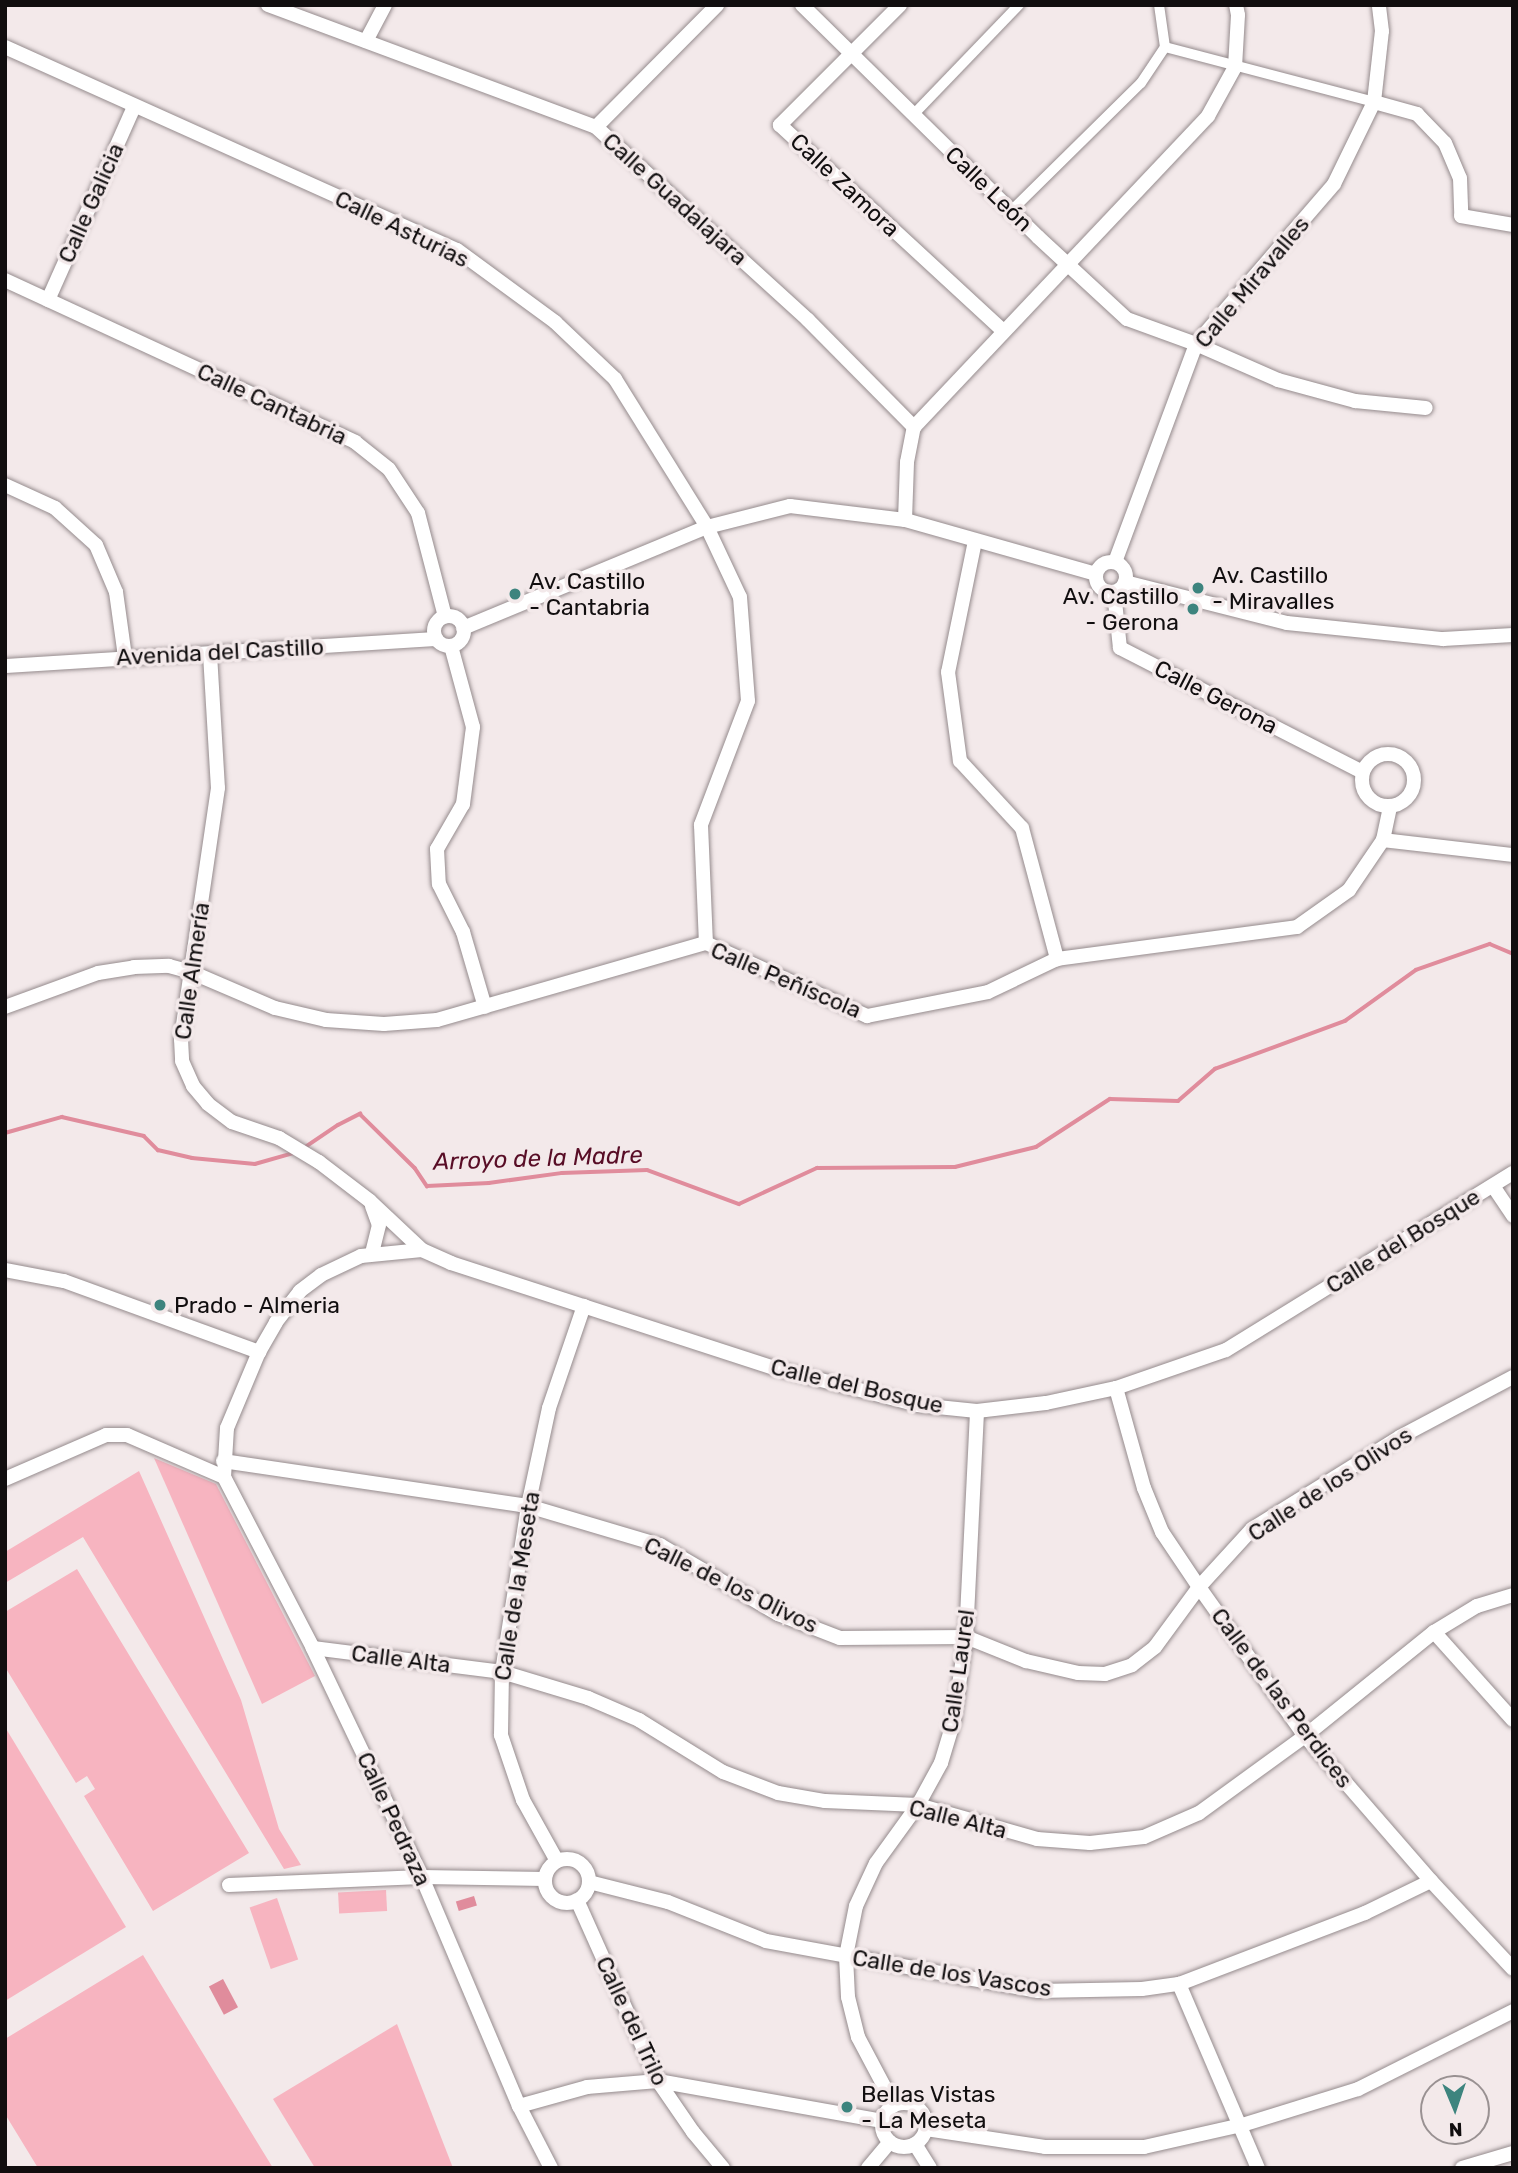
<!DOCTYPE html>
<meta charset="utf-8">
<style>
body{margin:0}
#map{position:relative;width:1518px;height:2173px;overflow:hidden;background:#f3e9ea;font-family:Rubik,sans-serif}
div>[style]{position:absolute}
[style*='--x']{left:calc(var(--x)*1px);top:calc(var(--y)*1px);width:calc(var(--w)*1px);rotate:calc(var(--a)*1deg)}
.green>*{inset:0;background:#f7b4c0;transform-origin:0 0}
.water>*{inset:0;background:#e08c9c;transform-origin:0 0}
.stream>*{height:3.5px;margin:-1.75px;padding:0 1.75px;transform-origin:1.75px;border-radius:1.75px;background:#e08c9c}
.roads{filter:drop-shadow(0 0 2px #958b8d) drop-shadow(0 0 2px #958b8d)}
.pedestrian>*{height:10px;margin:-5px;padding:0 5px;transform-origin:5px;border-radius:5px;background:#fff}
.minor>*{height:14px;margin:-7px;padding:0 7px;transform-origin:7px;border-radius:7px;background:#fff}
.minor>.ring{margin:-7px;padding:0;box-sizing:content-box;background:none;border:14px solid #fff;border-radius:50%}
.dots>*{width:19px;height:19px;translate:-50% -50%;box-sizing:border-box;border:4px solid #f3e9ea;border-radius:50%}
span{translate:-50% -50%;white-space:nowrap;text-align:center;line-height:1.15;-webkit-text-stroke:7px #f3e9ea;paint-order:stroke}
.street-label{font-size:23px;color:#110e0f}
.poi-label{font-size:23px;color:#110e0f}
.left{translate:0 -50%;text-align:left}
.right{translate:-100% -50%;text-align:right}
.water-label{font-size:24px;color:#580d26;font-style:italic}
.frame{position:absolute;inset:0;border:7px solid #110e0f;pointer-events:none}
.north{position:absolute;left:1420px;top:2075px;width:70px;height:70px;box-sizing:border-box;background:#f3e9ea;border:2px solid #999192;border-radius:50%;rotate:178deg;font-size:19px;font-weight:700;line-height:28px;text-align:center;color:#110e0f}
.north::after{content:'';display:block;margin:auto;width:24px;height:32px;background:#3d847e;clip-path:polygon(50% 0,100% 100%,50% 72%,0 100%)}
</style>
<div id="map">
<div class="green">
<i style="clip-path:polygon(154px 1458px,216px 1484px,315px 1676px,262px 1704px)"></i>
<i style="clip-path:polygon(139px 1471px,241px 1700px,279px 1829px,301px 1865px,284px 1869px,83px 1537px,5px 1583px,5px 1552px)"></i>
<i style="clip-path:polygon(77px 1569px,249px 1853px,153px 1911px,84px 1796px,95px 1789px,87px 1776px,76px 1783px,5px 1667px,5px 1612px)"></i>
<i style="clip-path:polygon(5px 1727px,126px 1927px,5px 2001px)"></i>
<i style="left:386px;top:1890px;width:21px;height:48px;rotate:87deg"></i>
<i style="left:277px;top:1898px;width:65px;height:29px;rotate:71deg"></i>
<i style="clip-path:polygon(143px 1955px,174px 2006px,273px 2168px,38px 2168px,5px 2114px,5px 2039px)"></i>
<i style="clip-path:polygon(397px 2024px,453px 2168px,315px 2168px,273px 2099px)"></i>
</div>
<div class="water">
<i style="left:474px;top:1896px;width:10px;height:19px;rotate:73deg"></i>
<i style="left:223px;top:1979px;width:32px;height:16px;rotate:62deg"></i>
</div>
<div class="stream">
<i style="--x:5;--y:1133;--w:59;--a:-15.7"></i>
<i style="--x:62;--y:1117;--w:84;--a:13"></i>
<i style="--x:144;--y:1136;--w:20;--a:45"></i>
<i style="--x:158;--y:1150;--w:35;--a:13"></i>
<i style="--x:192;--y:1158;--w:63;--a:5.4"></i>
<i style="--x:255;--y:1164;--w:41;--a:-15.8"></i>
<i style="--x:304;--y:1148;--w:41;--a:-34.1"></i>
<i style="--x:338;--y:1125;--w:25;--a:-27"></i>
<i style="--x:360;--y:1114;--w:77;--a:44.5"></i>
<i style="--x:415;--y:1168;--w:22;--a:56"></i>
<i style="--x:427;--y:1186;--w:62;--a:-2.8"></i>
<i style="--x:489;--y:1183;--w:74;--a:-7.8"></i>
<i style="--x:562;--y:1173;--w:85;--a:-2"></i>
<i style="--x:647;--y:1170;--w:98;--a:20.3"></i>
<i style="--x:739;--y:1204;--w:86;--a:-24.8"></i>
<i style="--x:817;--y:1168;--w:138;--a:-0.4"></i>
<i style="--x:955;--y:1167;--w:83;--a:-13.9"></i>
<i style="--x:1036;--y:1147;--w:88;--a:-33"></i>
<i style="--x:1110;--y:1099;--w:68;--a:1.7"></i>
<i style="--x:1178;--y:1101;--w:49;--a:-40.9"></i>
<i style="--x:1215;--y:1069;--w:139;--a:-20.3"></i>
<i style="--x:1345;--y:1021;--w:87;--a:-35.7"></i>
<i style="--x:1416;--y:970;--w:78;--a:-19.4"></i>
<i style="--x:1490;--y:944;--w:25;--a:23"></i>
</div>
<div class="roads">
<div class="pedestrian">
<i style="--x:1165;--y:47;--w:216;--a:14.7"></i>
<i style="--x:913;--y:115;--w:153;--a:-46.1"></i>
<i style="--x:1011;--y:211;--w:182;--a:-44.6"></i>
<i style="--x:1141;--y:83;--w:43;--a:-56.3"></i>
<i style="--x:1165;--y:47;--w:42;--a:-98.1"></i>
</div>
<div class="minor">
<i style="--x:268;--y:5;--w:350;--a:20.4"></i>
<i style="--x:596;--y:127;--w:287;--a:42.3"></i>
<i style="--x:808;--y:320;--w:151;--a:45.3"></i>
<i style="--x:802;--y:5;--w:331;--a:44.5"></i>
<i style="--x:1038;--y:237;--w:121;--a:42.7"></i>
<i style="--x:1127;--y:319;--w:73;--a:19.9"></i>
<i style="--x:1196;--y:344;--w:90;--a:23.7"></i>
<i style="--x:1278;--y:380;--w:80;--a:15.3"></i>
<i style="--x:1355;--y:401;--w:71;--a:5.6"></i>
<i style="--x:900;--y:5;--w:170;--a:135"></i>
<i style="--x:780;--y:125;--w:304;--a:42.7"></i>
<i style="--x:366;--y:41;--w:41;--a:-62.2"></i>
<i style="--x:5;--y:47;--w:495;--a:24.2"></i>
<i style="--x:457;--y:250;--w:122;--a:36.3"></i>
<i style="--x:555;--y:322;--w:83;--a:43.5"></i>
<i style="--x:615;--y:379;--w:174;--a:58.1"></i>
<i style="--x:707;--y:527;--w:77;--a:64.8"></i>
<i style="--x:740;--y:597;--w:104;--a:85.6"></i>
<i style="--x:748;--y:701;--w:133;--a:110.8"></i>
<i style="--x:701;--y:825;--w:118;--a:87.6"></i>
<i style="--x:1374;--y:102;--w:45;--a:15.6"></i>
<i style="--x:1417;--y:114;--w:40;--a:46"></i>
<i style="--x:1445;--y:143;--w:38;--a:67"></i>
<i style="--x:1460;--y:178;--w:38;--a:88"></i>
<i style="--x:1461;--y:216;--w:53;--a:9.8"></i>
<i style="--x:596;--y:127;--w:172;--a:-45.2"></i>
<i style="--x:5;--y:280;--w:386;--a:24.8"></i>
<i style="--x:355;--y:442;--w:43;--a:38.5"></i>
<i style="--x:389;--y:469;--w:53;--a:56.6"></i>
<i style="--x:418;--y:513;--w:107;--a:75.4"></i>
<i style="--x:48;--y:300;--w:211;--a:-66"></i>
<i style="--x:5;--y:485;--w:55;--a:24.7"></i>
<i style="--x:55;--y:508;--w:55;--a:42.1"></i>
<i style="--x:96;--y:545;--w:51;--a:66.9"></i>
<i style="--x:116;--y:592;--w:66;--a:82.1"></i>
<i style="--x:905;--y:520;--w:58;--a:-88"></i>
<i style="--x:907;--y:462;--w:36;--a:-79"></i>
<i style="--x:914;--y:427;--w:428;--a:-46.6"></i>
<i style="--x:1208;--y:116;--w:56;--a:-61.1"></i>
<i style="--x:1235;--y:67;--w:52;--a:-86.7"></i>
<i style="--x:1238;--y:15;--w:10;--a:-101"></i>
<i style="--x:975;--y:541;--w:134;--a:101.6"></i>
<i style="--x:948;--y:672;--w:90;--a:82.3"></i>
<i style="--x:960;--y:761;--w:91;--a:47.2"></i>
<i style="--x:1022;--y:828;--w:136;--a:75"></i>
<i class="ring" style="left:1096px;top:562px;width:16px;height:16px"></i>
<i style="--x:1115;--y:562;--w:233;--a:-69.6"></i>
<i style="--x:1196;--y:344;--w:211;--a:-49.2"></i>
<i style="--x:1334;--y:184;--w:91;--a:-64"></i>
<i style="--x:1374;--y:102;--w:71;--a:-83.6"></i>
<i style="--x:1382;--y:31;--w:26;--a:-97"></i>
<i style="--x:1125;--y:582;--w:167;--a:14.2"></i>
<i style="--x:1287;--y:623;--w:157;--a:5.9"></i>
<i style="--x:1443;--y:639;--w:70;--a:-3.3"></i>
<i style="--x:1114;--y:592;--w:56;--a:83.9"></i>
<i style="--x:1120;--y:648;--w:272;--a:27.1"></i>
<i class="ring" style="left:434px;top:616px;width:16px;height:16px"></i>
<i style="--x:463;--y:628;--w:264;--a:-22.5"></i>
<i style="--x:707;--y:527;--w:86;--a:-14.2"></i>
<i style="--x:790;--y:506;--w:116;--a:6.9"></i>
<i style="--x:905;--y:520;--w:198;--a:15.8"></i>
<i style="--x:451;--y:646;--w:84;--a:74.8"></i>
<i style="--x:473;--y:727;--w:78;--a:97.4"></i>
<i style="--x:463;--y:804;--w:52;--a:120"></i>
<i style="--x:437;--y:849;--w:35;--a:87"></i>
<i style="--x:439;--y:884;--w:54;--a:63.4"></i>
<i style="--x:463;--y:932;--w:78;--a:73.7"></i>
<i style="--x:210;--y:654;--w:134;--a:86.6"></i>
<i style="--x:218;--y:788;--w:254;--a:98.4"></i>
<i style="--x:181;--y:1039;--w:22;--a:87"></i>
<i style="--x:182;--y:1061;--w:27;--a:66"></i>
<i style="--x:193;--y:1086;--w:23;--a:50"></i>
<i style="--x:208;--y:1104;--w:30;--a:37"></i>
<i style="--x:232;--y:1122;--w:50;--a:18.8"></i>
<i style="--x:279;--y:1138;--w:47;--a:31"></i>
<i style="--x:319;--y:1162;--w:64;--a:37.4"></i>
<i style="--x:370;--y:1201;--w:71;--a:43.3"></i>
<i style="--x:5;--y:666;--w:432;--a:-3.6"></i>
<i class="ring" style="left:1362px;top:754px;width:38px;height:38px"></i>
<i style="--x:1383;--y:840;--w:131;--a:6.6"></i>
<i style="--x:5;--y:1007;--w:99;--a:-20.1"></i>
<i style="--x:98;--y:973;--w:36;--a:-9"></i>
<i style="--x:134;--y:967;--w:35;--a:-2"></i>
<i style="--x:169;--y:966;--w:23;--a:15"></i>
<i style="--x:191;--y:972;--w:91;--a:23.2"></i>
<i style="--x:275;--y:1008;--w:52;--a:13.2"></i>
<i style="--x:326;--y:1020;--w:58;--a:3.9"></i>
<i style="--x:384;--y:1024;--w:53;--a:-4.3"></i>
<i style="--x:437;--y:1020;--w:280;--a:-16"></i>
<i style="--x:706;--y:943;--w:177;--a:24.4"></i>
<i style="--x:867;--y:1016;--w:123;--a:-11.2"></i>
<i style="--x:988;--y:992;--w:76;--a:-25.6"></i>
<i style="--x:1057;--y:959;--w:242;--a:-7.6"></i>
<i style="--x:1297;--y:927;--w:64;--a:-35.4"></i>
<i style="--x:1349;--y:890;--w:60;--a:-55.8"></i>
<i style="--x:1383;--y:840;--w:34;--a:-78"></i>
<i style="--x:1493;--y:1186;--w:36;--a:56"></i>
<i style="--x:372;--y:1206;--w:20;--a:70"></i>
<i style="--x:379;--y:1225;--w:29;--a:104"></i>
<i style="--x:5;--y:1270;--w:60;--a:10.6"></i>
<i style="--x:64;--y:1281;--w:208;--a:20"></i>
<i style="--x:1116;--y:1388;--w:104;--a:74.4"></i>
<i style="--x:1144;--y:1488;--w:48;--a:67.8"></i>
<i style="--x:1162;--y:1532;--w:66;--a:56.1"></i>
<i style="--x:1199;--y:1587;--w:183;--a:54.6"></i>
<i style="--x:1305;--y:1736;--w:192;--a:49"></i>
<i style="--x:1431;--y:1881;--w:120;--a:47"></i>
<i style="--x:223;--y:1461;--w:308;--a:8.4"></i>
<i style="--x:528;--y:1506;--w:138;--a:16.5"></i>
<i style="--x:660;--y:1545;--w:137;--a:30.3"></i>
<i style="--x:778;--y:1614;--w:66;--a:21.2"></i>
<i style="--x:840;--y:1638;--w:126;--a:-0.5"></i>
<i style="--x:966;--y:1637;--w:65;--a:21.8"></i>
<i style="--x:1026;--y:1661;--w:53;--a:13"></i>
<i style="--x:1078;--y:1673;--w:27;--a:2"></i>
<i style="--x:1105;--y:1674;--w:28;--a:-18"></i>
<i style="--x:1132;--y:1665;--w:29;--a:-38"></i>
<i style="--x:1155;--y:1647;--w:74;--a:-53.7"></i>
<i style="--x:1199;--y:1587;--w:79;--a:-47.6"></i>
<i style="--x:1252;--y:1529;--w:174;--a:-31.9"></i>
<i style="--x:1400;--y:1437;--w:128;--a:-28"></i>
<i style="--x:5;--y:1479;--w:110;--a:-23.5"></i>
<i style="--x:106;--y:1435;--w:21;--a:0"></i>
<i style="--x:127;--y:1435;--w:106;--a:23.4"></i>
<i style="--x:1434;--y:1632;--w:118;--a:48.1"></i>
<i style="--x:313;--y:1648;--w:191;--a:7.2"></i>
<i style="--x:502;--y:1672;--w:90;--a:16.8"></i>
<i style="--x:588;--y:1698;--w:56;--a:23.3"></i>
<i style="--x:639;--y:1720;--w:99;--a:31.8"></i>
<i style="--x:723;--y:1772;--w:59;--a:20.9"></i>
<i style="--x:778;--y:1793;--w:48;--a:9.7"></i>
<i style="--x:825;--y:1801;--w:93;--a:2.5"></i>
<i style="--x:918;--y:1805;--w:124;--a:15.9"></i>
<i style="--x:1037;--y:1839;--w:53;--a:4.3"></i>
<i style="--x:1090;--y:1843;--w:54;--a:-6.3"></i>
<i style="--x:1144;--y:1837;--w:60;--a:-23.6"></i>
<i style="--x:1199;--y:1813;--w:131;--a:-36"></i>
<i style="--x:1305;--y:1736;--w:166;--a:-38.9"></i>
<i style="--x:1434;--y:1632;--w:50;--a:-31.2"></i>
<i style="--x:1477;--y:1606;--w:38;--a:-17"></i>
<i class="ring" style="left:545px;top:1859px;width:30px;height:30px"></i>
<i style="--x:557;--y:1861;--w:70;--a:-119.1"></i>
<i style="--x:523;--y:1800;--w:69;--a:-108.7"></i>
<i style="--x:501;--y:1735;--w:63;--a:-89.1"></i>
<i style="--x:502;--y:1672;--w:168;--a:-81.1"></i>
<i style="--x:528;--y:1506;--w:100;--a:-77.9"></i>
<i style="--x:549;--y:1408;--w:108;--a:-71.1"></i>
<i style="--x:589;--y:1882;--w:81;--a:14.2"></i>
<i style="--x:668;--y:1902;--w:105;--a:21.7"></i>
<i style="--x:766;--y:1941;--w:277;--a:10.4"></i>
<i style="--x:1038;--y:1991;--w:104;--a:-1.1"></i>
<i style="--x:1142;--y:1989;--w:37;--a:-8"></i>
<i style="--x:1179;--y:1984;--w:199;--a:-20.9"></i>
<i style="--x:1365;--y:1913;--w:73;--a:-25.9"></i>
<i style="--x:229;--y:1885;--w:193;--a:-2.4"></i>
<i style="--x:422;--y:1877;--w:123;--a:0.9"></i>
<i style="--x:577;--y:1900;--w:198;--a:65.9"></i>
<i style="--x:658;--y:2081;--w:62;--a:55.5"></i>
<i style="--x:693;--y:2132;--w:47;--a:50.2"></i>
<i style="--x:1179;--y:1984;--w:200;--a:66.8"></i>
<i class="ring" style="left:882px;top:2103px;width:30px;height:30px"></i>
<i style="--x:894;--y:2105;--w:77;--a:-117.9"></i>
<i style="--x:858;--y:2037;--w:41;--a:-104"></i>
<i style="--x:848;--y:1997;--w:41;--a:-92.8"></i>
<i style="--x:846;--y:1956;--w:51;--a:-78.7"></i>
<i style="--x:856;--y:1906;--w:47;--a:-65.1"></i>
<i style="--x:876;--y:1863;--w:72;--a:-54.1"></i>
<i style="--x:918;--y:1805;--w:48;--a:-61.3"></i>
<i style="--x:941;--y:1763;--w:45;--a:-73.2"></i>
<i style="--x:954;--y:1720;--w:84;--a:-81.8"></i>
<i style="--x:966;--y:1637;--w:226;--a:-87.2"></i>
<i style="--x:519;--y:2106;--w:71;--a:-15.6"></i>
<i style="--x:587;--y:2087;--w:71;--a:-4.8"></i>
<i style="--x:658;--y:2081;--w:228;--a:10.1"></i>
<i style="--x:926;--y:2129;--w:120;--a:8.6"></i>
<i style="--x:1045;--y:2147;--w:99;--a:0"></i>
<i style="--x:1144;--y:2147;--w:100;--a:-12.7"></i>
<i style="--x:1242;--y:2125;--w:121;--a:-17.2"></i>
<i style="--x:1358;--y:2089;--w:174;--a:-26.7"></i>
<i style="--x:915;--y:2144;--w:28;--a:58"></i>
<i style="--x:551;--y:2168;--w:70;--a:-117.3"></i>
<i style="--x:519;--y:2106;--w:249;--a:-113"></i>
<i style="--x:422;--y:1877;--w:254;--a:-115.5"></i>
<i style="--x:313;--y:1648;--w:193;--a:-117.5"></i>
<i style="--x:224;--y:1477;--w:49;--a:-86.5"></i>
<i style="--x:227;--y:1428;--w:82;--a:-67.2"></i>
<i style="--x:259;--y:1352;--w:34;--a:-60"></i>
<i style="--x:276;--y:1322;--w:39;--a:-52"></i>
<i style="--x:300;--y:1291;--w:26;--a:-37"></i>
<i style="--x:321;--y:1275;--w:44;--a:-25.4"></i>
<i style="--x:361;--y:1256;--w:61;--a:-5.6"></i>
<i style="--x:422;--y:1250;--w:32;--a:24"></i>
<i style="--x:451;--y:1263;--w:340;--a:18"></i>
<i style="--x:774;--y:1368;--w:149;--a:14.4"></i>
<i style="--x:918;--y:1405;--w:59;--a:5.8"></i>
<i style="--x:977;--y:1411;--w:69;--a:-6.6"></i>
<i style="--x:1046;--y:1403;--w:72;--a:-12.1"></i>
<i style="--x:1116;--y:1388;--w:116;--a:-19.1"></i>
<i style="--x:1226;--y:1350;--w:337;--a:-31.7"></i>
<i style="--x:868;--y:2168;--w:34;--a:-50"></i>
<i style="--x:1462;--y:2168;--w:53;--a:-16.4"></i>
</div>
</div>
<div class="dots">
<i style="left:1198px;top:588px;background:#3d847e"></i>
<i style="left:515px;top:594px;background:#3d847e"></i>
<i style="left:1193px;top:609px;background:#3d847e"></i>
<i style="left:160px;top:1305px;background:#3d847e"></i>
<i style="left:847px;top:2107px;background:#3d847e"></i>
</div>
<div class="street-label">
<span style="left:845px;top:185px;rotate:43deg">Calle Zamora</span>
<span style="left:989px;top:189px;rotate:44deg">Calle León</span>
<span style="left:675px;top:199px;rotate:42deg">Calle Guadalajara</span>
<span style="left:91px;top:203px;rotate:-66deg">Calle Galicia</span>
<span style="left:402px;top:229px;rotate:26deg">Calle Asturias</span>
<span style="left:1252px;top:282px;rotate:-50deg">Calle Miravalles</span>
<span style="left:272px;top:404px;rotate:25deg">Calle Cantabria</span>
<span style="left:220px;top:652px;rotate:-3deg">Avenida del Castillo</span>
<span style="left:1216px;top:697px;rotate:27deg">Calle Gerona</span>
<span style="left:192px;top:971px;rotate:-82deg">Calle Almería</span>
<span style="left:786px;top:980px;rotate:23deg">Calle Peñíscola</span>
<span style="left:1403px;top:1241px;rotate:-32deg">Calle del Bosque</span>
<span style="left:857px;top:1386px;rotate:13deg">Calle del Bosque</span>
<span style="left:1330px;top:1484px;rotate:-33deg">Calle de los Olivos</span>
<span style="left:731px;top:1585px;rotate:26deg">Calle de los Olivos</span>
<span style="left:517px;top:1586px;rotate:-81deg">Calle de la Meseta</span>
<span style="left:401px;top:1659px;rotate:7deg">Calle Alta</span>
<span style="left:958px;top:1671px;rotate:-82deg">Calle Laurel</span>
<span style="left:1282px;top:1698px;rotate:53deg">Calle de las Perdices</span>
<span style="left:394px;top:1819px;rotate:65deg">Calle Pedraza</span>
<span style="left:958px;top:1819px;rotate:14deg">Calle Alta</span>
<span style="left:952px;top:1973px;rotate:9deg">Calle de los Vascos</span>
<span style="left:632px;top:2021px;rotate:65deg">Calle del Trilo</span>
</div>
<div class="poi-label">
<span class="left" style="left:1212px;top:588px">Av. Castillo<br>- Miravalles</span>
<span class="left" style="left:529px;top:594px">Av. Castillo<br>- Cantabria</span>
<span class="right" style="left:1179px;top:609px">Av. Castillo<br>- Gerona</span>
<span class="left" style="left:174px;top:1305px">Prado - Almeria</span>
<span class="left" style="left:861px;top:2107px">Bellas Vistas<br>- La Meseta</span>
</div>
<div class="water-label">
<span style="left:538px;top:1159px;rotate:-2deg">Arroyo de la Madre</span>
</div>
<div class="frame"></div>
<div class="north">N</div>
</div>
